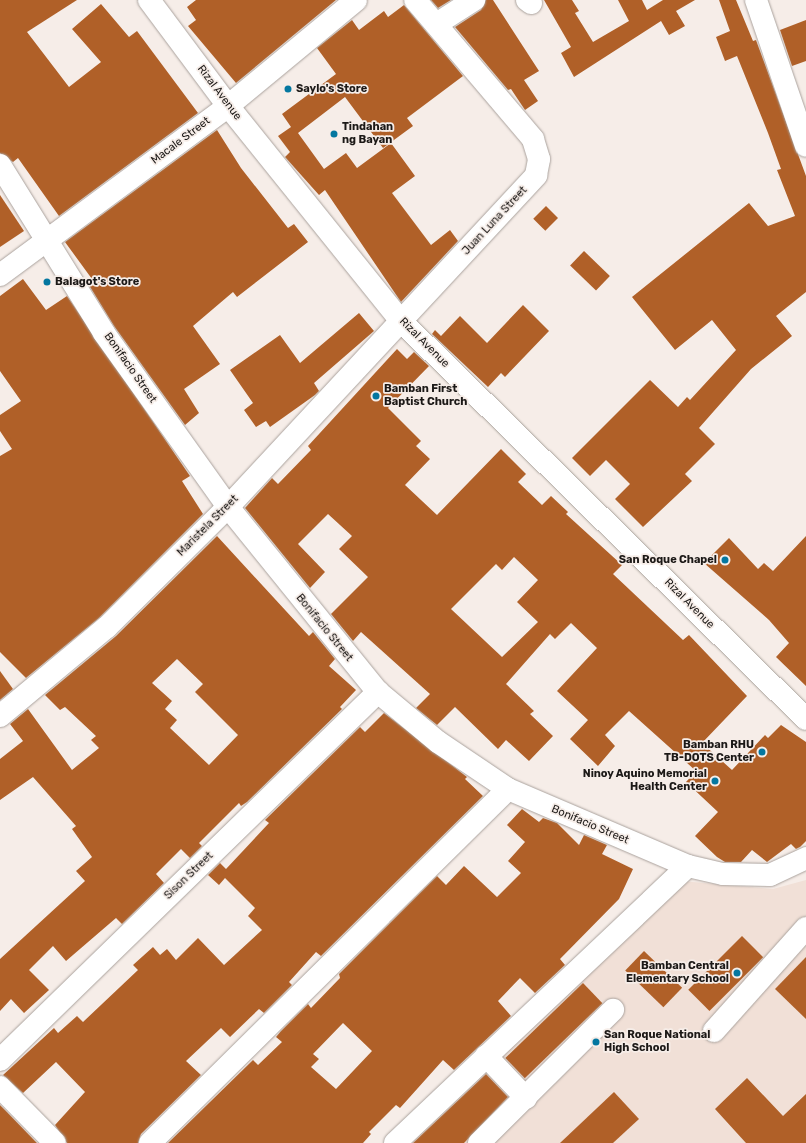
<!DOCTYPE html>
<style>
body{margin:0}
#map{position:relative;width:806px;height:1143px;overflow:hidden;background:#f6ede8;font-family:Rubik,sans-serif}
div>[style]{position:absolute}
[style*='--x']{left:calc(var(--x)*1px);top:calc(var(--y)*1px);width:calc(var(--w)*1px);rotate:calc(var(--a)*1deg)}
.built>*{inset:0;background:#f1e0d7}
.building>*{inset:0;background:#b06028;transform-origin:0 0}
.roads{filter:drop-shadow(0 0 1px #aaa29d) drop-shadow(0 0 1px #aaa29d)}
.minor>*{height:22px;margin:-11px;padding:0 11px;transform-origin:11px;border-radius:11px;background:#fff}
.dots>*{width:11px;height:11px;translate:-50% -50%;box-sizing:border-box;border:2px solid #f6ede8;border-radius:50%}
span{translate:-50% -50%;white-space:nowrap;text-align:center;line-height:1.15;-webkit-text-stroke:3.5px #f6ede8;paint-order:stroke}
.poi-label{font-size:11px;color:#1c1917;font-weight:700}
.left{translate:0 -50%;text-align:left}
.right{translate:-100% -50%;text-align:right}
.street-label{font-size:11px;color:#1c1917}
</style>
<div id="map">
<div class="built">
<i style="clip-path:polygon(806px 880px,806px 1143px,407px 1143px,681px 881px,773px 889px)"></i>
</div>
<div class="building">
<i style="clip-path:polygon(0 0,77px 0,27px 32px,69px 87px,101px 62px,72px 29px,101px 4px,129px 37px,137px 31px,198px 113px,59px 216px,18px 158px,13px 162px,0 153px)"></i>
<i style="clip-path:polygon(196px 0,336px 0,236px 83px,188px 26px,196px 20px,187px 7px)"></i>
<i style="clip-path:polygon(431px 0,451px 0,438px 8px)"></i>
<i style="clip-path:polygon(486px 0,493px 0,539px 71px,524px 80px,538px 101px,525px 110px,511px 89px,508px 90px,455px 27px,481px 10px)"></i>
<i style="clip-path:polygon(544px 0,572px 0,579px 11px,575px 13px,593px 42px,629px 21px,618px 0,642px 0,647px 10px,663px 0,695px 0,676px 11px,685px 26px,669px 35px,661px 21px,574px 77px,561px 53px,571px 47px)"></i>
<i style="clip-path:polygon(719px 0,736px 0,753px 41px,756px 40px,806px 176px,806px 292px,776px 316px,792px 336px,751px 369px,699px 428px,715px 444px,685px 474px,692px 481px,643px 527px,615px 499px,630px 484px,606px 460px,590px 476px,572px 458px,650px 380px,678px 407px,687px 397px,690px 400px,736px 350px,712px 320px,675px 350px,632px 297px,749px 203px,768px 226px,795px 216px,777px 170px,781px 169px,768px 133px,737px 56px,725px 61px,716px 37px,730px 31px)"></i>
<i style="clip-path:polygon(404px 5px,463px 76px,407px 118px,413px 126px,383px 148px,345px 97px,298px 133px,324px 169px,346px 153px,357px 168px,391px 143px,415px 176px,392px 193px,431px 245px,450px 230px,458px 241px,401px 302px,325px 190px,319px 195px,285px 157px,290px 152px,278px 136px,291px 127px,282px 114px,336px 74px,317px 48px,352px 20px,359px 30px,384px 11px,388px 17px)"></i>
<i style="clip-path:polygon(806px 20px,806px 61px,792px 66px,780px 30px)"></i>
<i style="clip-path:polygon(217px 130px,241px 168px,288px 228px,294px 224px,308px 242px,237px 297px,233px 292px,193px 326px,220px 364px,184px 389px,199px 413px,185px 425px,114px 326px,87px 282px,92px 279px,65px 242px)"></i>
<i style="clip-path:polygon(0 195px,24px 231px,0 247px)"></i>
<i style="left:546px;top:206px;width:17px;height:18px;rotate:45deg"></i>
<i style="left:584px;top:251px;width:36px;height:20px;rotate:44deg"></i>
<i style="clip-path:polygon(23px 279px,46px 310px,67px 296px,190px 476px,182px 481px,203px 514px,99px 618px,26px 678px,0 652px,0 456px,12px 449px,0 431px,0 415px,21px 401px,0 371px,0 296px)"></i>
<i style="clip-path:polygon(523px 305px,549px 331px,505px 377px,501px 373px,488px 387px,432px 334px,435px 330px,441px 336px,460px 316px,487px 343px)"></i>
<i style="clip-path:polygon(359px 313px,374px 331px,314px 383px,319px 391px,315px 395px,270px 427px,266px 421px,256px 427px,244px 410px,253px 403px,230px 370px,280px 335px,300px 363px)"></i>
<i style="clip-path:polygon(evenodd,397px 349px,407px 359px,414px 352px,429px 366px,388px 408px,421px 441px,416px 446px,430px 459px,405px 485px,437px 515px,501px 449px,526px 474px,518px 482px,542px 505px,551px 496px,568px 512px,566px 514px,622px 565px,613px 574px,683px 640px,689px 635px,747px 696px,702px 743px,732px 770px,765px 735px,768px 738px,781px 725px,806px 742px,806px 841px,800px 847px,796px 849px,791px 844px,767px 862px,752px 850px,741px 862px,725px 862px,717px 857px,695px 836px,718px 812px,686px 782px,696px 771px,629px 711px,605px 735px,615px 746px,598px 766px,570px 739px,588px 720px,557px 691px,597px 648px,571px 623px,555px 639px,550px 634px,506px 684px,534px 711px,530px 714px,553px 736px,529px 761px,506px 740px,498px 749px,455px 707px,437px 725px,416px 708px,430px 694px,361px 632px,353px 641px,331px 614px,368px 577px,339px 549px,352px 536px,328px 514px,298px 544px,325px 572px,310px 588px,245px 508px,272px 478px,278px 484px,311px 450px,308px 446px,397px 349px,514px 557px,538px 580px,517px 602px,538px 622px,502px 657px,451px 609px,496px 564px,502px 570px,514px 557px)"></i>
<i style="clip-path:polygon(evenodd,217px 536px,309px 636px,313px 632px,335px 659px,329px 666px,356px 690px,340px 707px,342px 709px,247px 802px,241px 806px,239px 803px,199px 843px,202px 846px,190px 858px,181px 849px,156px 874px,164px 883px,122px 924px,116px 918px,66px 961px,53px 946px,29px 970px,49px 990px,24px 1013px,11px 999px,0 1011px,0 959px,85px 881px,76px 871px,92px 857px,72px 829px,76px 826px,33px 777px,0 800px,0 759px,23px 741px,10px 724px,28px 709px,72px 770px,99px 748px,91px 740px,96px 736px,65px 707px,60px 710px,45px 695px,116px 636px,217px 536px,177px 659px,203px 684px,195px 692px,238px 735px,209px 765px,170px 728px,177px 720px,165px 709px,172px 701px,152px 683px,177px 659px)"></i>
<i style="clip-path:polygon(806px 536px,806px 686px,776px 657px,789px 643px,769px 620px,704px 563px,729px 538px,758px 569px,764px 563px,773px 571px)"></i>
<i style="clip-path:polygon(0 671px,13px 689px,0 700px)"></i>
<i style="clip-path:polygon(384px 713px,467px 777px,465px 779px,483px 796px,321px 956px,316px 952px,289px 982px,292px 985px,264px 1013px,259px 1009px,230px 1037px,221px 1028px,186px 1061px,201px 1075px,141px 1134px,138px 1143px,67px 1143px,55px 1125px,85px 1092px,56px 1062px,23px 1093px,3px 1075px,54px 1028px,58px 1033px,77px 1016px,83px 1022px,138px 970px,133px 965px,153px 947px,160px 955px,167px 949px,176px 960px,198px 938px,224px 965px,262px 930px,248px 916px,255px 908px,225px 878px,219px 885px,208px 875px,220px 863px,226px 869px,269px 823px,265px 820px,360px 727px,365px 732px)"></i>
<i style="clip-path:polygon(evenodd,522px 809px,539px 822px,543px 818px,557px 823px,579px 845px,584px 835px,607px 845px,602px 854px,633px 869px,619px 899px,560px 959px,565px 965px,535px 993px,520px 978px,498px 1001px,511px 1016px,454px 1070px,443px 1060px,400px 1108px,396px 1105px,369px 1132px,371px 1134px,363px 1143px,168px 1143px,253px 1060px,258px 1065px,282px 1042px,276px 1037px,281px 1031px,308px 1004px,311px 1008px,340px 978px,339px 974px,437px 876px,446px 885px,464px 866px,497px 897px,521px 873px,508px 861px,525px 842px,507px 825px,522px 809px,343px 1023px,372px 1051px,336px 1089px,311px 1067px,319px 1059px,313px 1054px,343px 1023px)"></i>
<i style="left:742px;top:936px;width:30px;height:76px;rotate:45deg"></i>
<i style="left:644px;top:951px;width:53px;height:27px;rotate:44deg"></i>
<i style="clip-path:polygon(806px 957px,806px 1019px,775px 989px)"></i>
<i style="left:583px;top:983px;width:28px;height:108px;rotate:46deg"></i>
<i style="clip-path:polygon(486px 1074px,508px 1097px,464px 1143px,413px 1143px)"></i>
<i style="clip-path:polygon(747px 1078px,783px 1116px,806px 1094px,806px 1143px,746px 1143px,715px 1109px)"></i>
<i style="clip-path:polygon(614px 1092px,639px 1119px,613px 1143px,560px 1143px)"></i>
<i style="clip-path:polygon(0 1105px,5px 1110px,37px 1143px,0 1143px)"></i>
</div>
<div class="roads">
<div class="minor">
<i style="--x:149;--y:0;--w:132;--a:53.3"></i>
<i style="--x:228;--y:106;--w:275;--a:51.2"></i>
<i style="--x:400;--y:320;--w:569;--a:44.5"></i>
<i style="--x:527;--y:0;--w:5;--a:37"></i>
<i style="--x:756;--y:0;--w:154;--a:71.1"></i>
<i style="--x:438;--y:23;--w:43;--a:-32.6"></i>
<i style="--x:0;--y:165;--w:198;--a:58.2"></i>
<i style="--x:104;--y:333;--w:214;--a:54.5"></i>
<i style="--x:228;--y:507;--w:238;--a:51"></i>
<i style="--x:378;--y:692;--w:78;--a:39.8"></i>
<i style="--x:438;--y:742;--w:84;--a:33.9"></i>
<i style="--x:508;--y:789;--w:196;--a:23.2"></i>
<i style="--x:688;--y:866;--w:36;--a:13"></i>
<i style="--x:723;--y:874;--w:47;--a:1.2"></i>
<i style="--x:770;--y:875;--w:40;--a:-25"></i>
<i style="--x:0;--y:275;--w:284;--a:-36.5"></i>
<i style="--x:228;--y:106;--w:166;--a:-39.6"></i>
<i style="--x:0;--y:716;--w:139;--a:-39.8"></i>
<i style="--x:107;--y:627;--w:170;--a:-44.8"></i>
<i style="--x:228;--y:507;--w:453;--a:-47.1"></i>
<i style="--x:536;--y:175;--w:16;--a:-79"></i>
<i style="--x:539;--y:159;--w:21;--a:-107"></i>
<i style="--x:533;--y:139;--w:182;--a:-130.3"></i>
<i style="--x:714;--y:1031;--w:138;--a:-48.2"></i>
<i style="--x:486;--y:1056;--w:58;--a:46.4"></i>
<i style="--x:0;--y:1060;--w:528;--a:-44.23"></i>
<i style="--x:0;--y:1087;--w:78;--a:45.5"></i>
<i style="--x:150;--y:1143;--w:503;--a:-44.68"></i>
<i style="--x:395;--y:1143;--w:403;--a:-43.4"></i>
<i style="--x:479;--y:1143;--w:189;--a:-44.8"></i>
</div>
</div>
<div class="dots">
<i style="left:288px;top:89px;background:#0477a0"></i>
<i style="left:334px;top:134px;background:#0477a0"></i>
<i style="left:47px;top:282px;background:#0477a0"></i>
<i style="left:376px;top:396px;background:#0477a0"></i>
<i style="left:725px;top:560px;background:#0477a0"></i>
<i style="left:762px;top:752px;background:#0477a0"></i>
<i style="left:715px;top:781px;background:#0477a0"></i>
<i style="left:737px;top:973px;background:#0477a0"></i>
<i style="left:596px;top:1042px;background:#0477a0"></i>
</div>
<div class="poi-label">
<span class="left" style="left:296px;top:89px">Saylo's Store</span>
<span class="left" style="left:342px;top:134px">Tindahan<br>ng Bayan</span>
<span class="left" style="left:55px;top:282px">Balagot's Store</span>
<span class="left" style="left:384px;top:396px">Bamban First<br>Baptist Church</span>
<span class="right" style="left:717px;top:560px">San Roque Chapel</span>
<span class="right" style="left:754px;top:752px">Bamban RHU<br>TB-DOTS Center</span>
<span class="right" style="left:707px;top:781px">Ninoy Aquino Memorial<br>Health Center</span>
<span class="right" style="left:729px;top:973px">Bamban Central<br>Elementary School</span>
<span class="left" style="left:604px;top:1042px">San Roque National<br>High School</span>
</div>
<div class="street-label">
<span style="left:219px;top:93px;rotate:53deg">Rizal Avenue</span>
<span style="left:181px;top:141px;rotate:-37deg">Macale Street</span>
<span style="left:495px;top:221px;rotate:-47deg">Juan Luna Street</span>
<span style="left:424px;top:343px;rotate:45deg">Rizal Avenue</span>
<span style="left:130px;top:368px;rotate:55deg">Bonifacio Street</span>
<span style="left:208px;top:526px;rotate:-45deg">Maristela Street</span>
<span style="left:689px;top:604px;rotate:45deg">Rizal Avenue</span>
<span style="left:324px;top:628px;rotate:51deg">Bonifacio Street</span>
<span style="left:590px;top:825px;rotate:23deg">Bonifacio Street</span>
<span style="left:189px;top:876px;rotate:-44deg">Sison Street</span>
</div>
</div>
